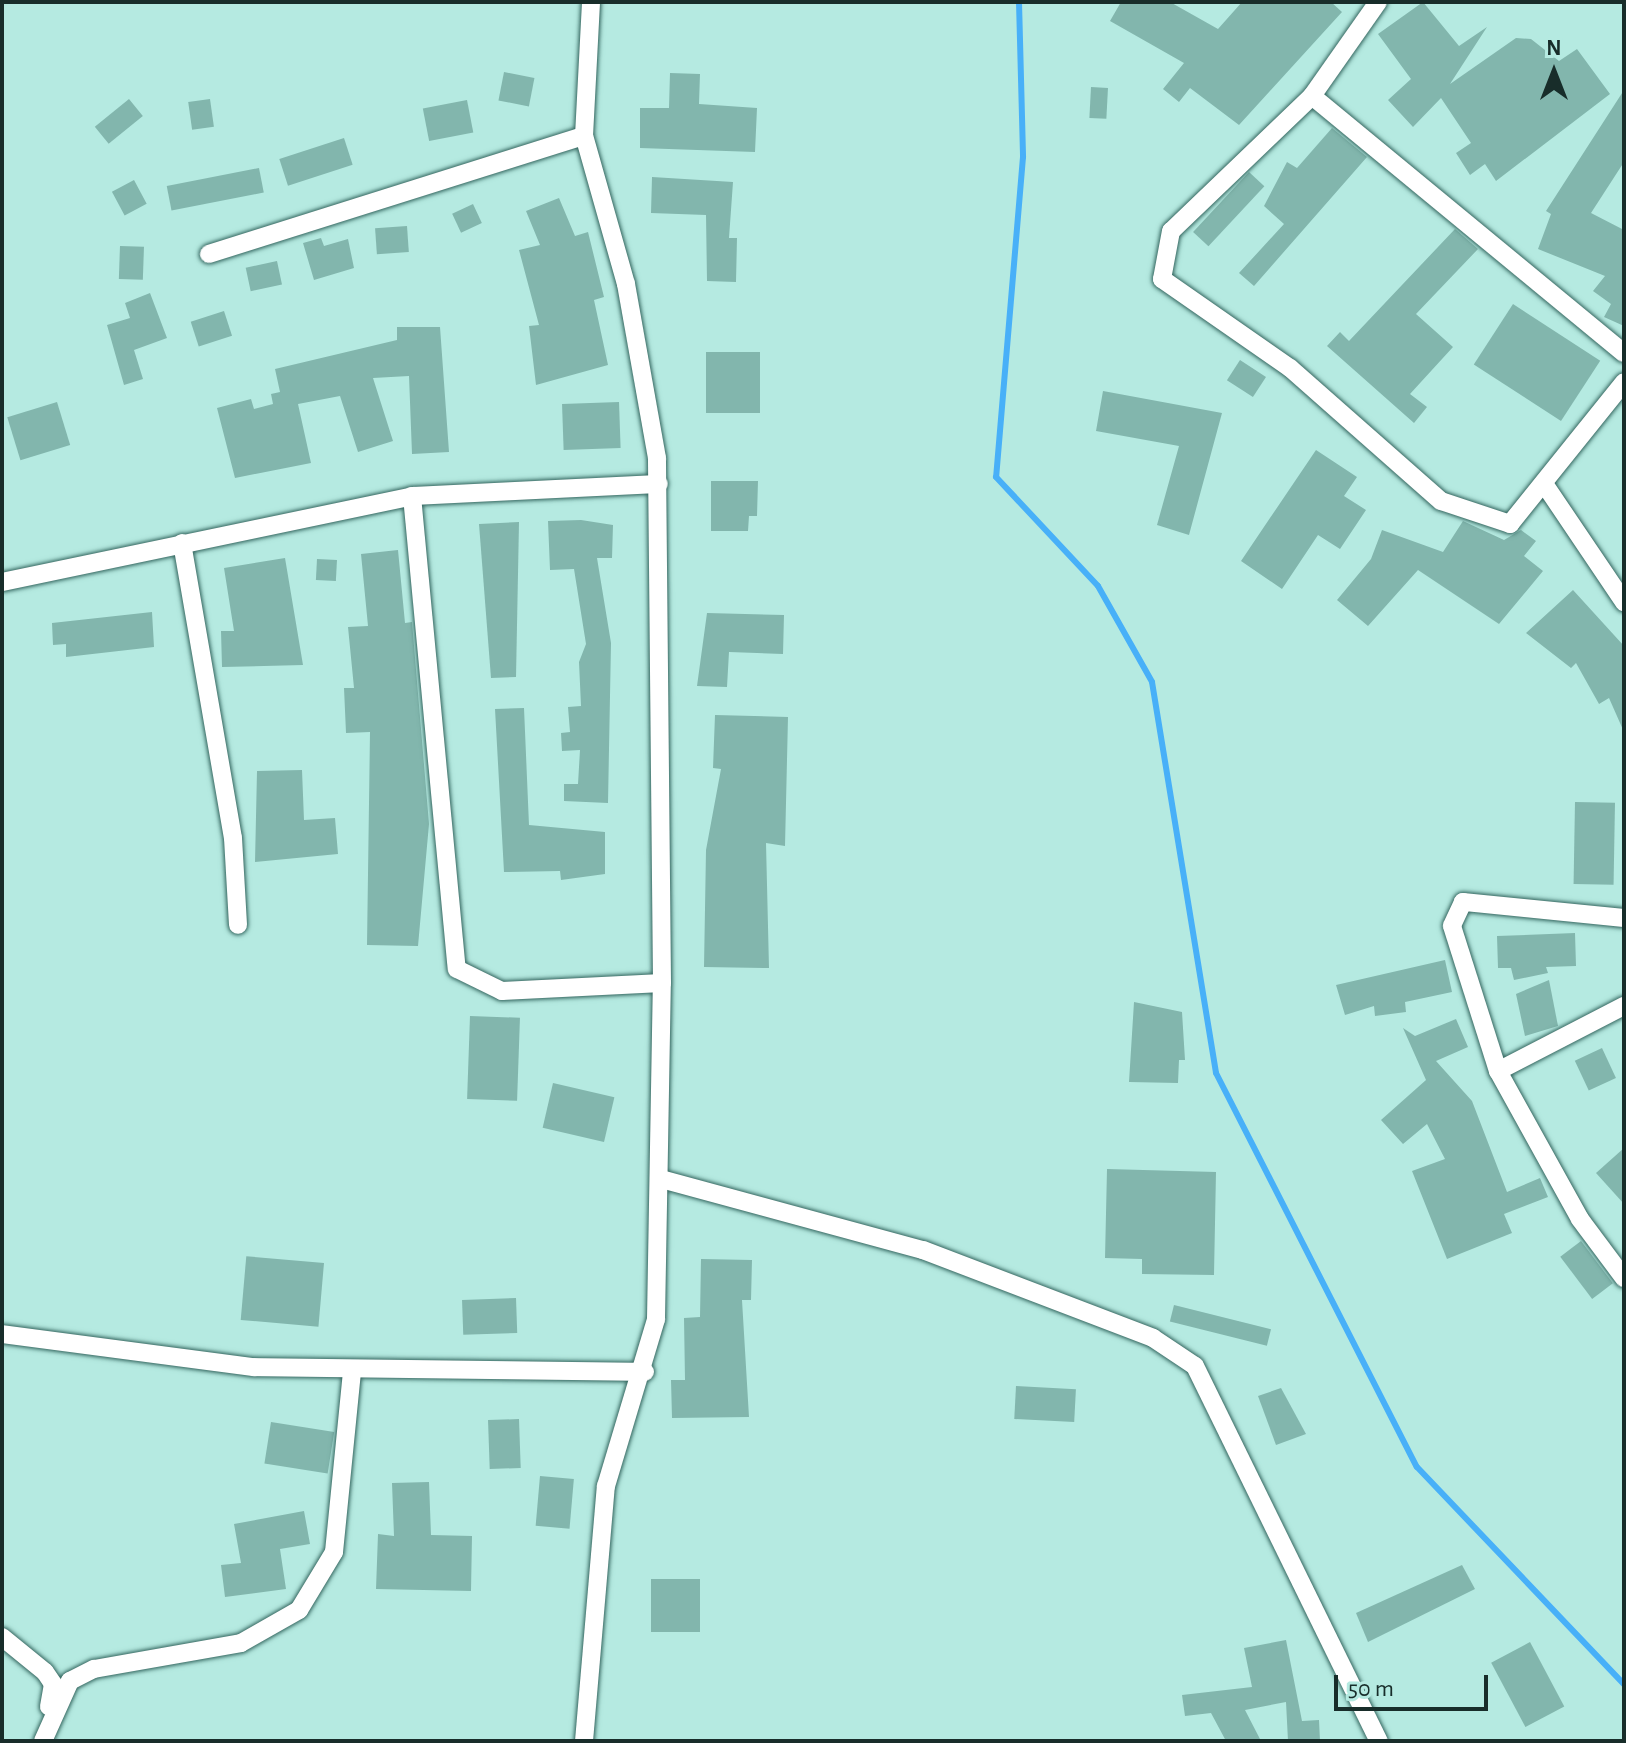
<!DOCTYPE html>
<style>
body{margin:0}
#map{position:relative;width:1626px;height:1743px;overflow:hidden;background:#b5eae1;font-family:"Alegreya Sans",sans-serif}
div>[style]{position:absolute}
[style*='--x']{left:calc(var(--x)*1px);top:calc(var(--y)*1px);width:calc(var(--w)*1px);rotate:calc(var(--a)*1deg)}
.stream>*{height:6px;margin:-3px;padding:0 3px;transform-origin:3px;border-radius:3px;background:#48b0f8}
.building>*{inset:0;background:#82b6ad;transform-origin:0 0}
.roads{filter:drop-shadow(0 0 2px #34665f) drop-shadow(0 0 2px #34665f)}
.minor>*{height:18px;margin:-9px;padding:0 9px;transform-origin:9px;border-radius:9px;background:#fff}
span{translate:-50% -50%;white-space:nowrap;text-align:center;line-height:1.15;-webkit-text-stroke:6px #b5eae1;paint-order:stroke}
.frame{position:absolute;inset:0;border:4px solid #182d2a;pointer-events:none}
.north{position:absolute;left:1514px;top:32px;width:80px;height:80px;-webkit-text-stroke:6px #b5eae1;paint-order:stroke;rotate:0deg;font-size:22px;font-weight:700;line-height:32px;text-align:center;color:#182d2a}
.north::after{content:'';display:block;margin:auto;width:28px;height:36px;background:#182d2a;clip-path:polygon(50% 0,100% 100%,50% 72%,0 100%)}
.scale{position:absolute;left:1334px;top:1675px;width:154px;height:36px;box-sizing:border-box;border:4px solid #182d2a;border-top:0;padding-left:10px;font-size:24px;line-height:28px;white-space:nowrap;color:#182d2a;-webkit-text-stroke:6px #b5eae1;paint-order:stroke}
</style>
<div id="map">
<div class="stream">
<i style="--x:1019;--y:2;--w:155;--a:88.5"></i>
<i style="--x:1023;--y:157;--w:321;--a:94.8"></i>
<i style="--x:996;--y:477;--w:149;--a:46.9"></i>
<i style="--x:1098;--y:586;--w:110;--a:60.6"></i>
<i style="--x:1152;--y:682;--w:396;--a:80.7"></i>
<i style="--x:1216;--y:1073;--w:442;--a:63"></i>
<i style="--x:1417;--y:1467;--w:300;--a:46.4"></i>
</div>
<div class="building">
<i style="clip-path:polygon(1121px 2px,1170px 2px,1218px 29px,1242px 2px,1331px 2px,1342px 12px,1239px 125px,1190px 88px,1179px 102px,1163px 89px,1184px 63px,1110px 21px)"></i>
<i style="clip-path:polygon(1423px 2px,1459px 46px,1487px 27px,1450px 84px,1516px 38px,1531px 39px,1559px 61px,1577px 49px,1610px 94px,1496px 181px,1485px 164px,1470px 175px,1456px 153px,1471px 143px,1441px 98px,1413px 127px,1388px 100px,1411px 79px,1378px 34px)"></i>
<i style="left:504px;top:72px;width:31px;height:29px;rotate:11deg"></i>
<i style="clip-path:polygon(670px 73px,700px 74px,699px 104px,757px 108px,755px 152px,640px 148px,640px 108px,669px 108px)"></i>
<i style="left:1091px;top:87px;width:17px;height:31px;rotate:3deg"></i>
<i style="clip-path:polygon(1624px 90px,1624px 162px,1591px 213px,1624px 230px,1624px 326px,1604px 317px,1611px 304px,1593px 291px,1605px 276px,1538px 249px,1551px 214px,1546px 211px)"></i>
<i style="left:129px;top:99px;width:22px;height:44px;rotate:51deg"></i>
<i style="left:210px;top:99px;width:28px;height:22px;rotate:82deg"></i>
<i style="left:467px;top:100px;width:33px;height:45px;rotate:79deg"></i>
<i style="clip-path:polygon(1332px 128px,1367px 157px,1254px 286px,1239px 273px,1284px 224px,1264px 206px,1287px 162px,1297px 168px)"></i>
<i style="left:344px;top:138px;width:28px;height:68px;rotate:72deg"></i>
<i style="left:259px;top:168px;width:25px;height:94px;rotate:79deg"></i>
<i style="left:1249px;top:172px;width:21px;height:82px;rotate:43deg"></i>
<i style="clip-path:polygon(652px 177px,733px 182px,729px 238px,737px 238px,736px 282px,707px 281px,706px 215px,651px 213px)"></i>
<i style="left:134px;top:180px;width:27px;height:25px;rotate:62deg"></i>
<i style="clip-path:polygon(559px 198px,575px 236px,588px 232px,604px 297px,594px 300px,608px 365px,536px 385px,529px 326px,539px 325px,519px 250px,540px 245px,526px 211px)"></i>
<i style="left:473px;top:204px;width:21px;height:23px;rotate:65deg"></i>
<i style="left:407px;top:226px;width:26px;height:32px;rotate:86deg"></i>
<i style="clip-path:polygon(1455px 229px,1478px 249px,1416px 314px,1453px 347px,1410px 394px,1427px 407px,1414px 423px,1327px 346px,1340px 332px,1349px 341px)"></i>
<i style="clip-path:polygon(321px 238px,324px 246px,348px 239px,354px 268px,314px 280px,303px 243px)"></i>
<i style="left:120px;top:246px;width:24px;height:33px;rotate:2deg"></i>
<i style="left:277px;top:261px;width:24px;height:32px;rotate:78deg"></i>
<i style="clip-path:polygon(150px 293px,167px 338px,134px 350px,143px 379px,124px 385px,107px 325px,130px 318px,125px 303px)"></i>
<i style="left:1513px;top:304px;width:104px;height:72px;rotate:33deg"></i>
<i style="left:224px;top:311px;width:26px;height:35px;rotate:72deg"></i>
<i style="clip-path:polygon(397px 327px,440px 327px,449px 452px,412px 454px,409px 376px,373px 378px,393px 441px,358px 452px,340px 396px,298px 404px,311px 463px,235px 478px,217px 408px,251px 399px,254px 409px,273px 404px,271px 394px,280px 392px,275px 369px,397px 340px)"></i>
<i style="left:706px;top:352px;width:54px;height:61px"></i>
<i style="left:1240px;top:360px;width:31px;height:24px;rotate:33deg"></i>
<i style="clip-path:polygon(1103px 391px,1222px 413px,1189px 535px,1157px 525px,1179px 446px,1096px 431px)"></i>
<i style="left:57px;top:402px;width:45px;height:52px;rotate:73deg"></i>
<i style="left:619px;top:402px;width:46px;height:57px;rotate:88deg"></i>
<i style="clip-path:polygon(1316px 450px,1357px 477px,1344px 496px,1366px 510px,1340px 549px,1318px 535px,1282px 589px,1241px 561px)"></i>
<i style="clip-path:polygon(711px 481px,758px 481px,757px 516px,749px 516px,748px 531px,711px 531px)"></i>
<i style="clip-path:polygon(581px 520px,613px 525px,612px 558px,597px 558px,611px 643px,608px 803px,564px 801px,564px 784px,578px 784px,580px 750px,562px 751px,561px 733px,570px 732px,568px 707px,581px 706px,579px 662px,586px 644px,574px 569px,550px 570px,548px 521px)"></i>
<i style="clip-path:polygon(1463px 521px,1504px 540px,1521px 530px,1536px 541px,1524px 556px,1543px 571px,1499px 624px,1418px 570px,1368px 626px,1337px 600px,1371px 559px,1382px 530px,1443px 552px)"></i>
<i style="clip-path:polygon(519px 522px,516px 677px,491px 678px,479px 524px)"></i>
<i style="clip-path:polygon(398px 550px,405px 623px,412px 622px,429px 824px,418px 946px,367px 945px,370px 732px,346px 733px,344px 688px,354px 688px,348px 627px,368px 626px,361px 554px)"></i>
<i style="clip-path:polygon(285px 558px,303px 665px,222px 667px,221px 631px,234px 631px,224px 568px)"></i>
<i style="left:317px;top:559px;width:20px;height:21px;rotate:3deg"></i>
<i style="clip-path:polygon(1573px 590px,1624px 646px,1624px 732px,1609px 698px,1599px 704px,1576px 663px,1571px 668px,1526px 633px)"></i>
<i style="clip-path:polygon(152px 612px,154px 647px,66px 657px,66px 644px,53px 645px,52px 623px)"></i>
<i style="clip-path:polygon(707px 613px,784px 615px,783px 654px,729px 652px,727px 687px,697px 686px)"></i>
<i style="clip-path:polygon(524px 708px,529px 825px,605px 832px,605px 874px,561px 880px,560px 871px,504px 872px,495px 709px)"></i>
<i style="clip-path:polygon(715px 715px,788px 717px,785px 846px,766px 843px,769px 968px,704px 967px,706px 850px,721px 769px,713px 768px)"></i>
<i style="clip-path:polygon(302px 770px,304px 820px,335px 818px,338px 854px,255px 862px,257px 771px)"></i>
<i style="left:1575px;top:802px;width:40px;height:82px;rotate:1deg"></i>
<i style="clip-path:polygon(1575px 933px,1576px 966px,1546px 967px,1548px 973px,1514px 980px,1511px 968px,1498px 968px,1497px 936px)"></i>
<i style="clip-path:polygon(1445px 960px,1452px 992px,1405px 1002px,1406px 1012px,1375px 1016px,1374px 1006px,1345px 1015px,1336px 985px)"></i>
<i style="clip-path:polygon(1549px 980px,1558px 1026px,1525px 1036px,1516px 994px)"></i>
<i style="clip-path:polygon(1134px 1002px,1182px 1012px,1185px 1060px,1179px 1060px,1178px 1083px,1129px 1082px)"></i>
<i style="left:470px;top:1016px;width:50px;height:83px;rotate:2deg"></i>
<i style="clip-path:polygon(1456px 1019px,1468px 1047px,1436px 1061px,1472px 1101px,1507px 1192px,1540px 1178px,1548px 1197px,1504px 1214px,1512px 1233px,1447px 1259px,1412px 1171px,1445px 1159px,1427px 1124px,1403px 1144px,1381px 1120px,1426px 1080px,1403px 1028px,1415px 1036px)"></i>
<i style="left:1602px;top:1048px;width:33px;height:30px;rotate:65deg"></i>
<i style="left:553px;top:1083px;width:63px;height:46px;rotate:13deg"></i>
<i style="clip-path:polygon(1624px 1148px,1624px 1204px,1596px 1173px)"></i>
<i style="clip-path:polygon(1107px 1169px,1216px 1172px,1214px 1275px,1142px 1274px,1142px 1259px,1105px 1258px)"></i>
<i style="left:1581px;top:1241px;width:53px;height:26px;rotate:53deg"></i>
<i style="clip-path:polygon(701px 1259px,752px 1260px,751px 1300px,742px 1300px,749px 1417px,672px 1418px,671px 1380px,685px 1380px,684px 1318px,700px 1317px)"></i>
<i style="left:324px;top:1263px;width:64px;height:78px;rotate:95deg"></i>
<i style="left:516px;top:1298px;width:35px;height:54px;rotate:88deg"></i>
<i style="left:1174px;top:1305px;width:100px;height:17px;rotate:14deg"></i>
<i style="left:1016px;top:1386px;width:60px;height:33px;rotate:3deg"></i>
<i style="clip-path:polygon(1281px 1388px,1306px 1434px,1276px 1445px,1258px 1396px)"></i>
<i style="left:519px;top:1419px;width:49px;height:31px;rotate:88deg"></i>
<i style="left:271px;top:1422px;width:64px;height:42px;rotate:9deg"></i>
<i style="left:540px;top:1476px;width:34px;height:50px;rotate:5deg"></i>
<i style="clip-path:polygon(429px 1482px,431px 1535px,472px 1536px,471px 1591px,376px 1589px,378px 1534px,394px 1536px,392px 1483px)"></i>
<i style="clip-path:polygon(304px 1511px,310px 1544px,280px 1549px,286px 1589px,225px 1597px,221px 1565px,241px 1563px,234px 1524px)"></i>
<i style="clip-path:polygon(1462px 1565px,1475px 1589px,1368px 1642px,1356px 1613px)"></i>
<i style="left:651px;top:1579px;width:49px;height:53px"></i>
<i style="clip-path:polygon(1286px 1640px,1302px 1721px,1319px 1720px,1320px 1741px,1288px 1741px,1286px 1702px,1245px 1710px,1261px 1741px,1226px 1741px,1211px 1713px,1185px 1716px,1182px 1695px,1252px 1687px,1244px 1648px)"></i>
<i style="left:1530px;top:1642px;width:73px;height:44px;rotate:62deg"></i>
</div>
<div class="roads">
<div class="minor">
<i style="--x:1378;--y:2;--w:115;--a:125.1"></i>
<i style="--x:1312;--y:96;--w:195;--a:136.2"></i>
<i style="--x:1171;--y:231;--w:49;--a:100.6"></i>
<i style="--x:1162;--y:279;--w:156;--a:34.8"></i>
<i style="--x:1290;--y:368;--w:201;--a:41.4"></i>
<i style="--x:1441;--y:501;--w:73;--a:18.4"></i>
<i style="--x:1510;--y:524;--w:182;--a:-51.2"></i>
<i style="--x:1312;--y:96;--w:404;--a:39.5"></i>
<i style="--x:209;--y:254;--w:393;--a:-17.5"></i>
<i style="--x:1547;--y:488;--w:138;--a:56"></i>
<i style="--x:412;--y:496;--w:475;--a:84.6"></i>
<i style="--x:457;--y:969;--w:50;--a:26.1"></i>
<i style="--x:502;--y:991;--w:160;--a:-2.9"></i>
<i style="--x:182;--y:543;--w:299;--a:80.2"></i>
<i style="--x:233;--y:838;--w:87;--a:86.7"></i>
<i style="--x:2;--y:582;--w:419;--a:-11.8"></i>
<i style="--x:412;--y:496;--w:247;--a:-2.8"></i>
<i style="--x:1624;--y:918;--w:162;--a:-174.3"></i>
<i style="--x:1463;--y:902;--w:26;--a:115"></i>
<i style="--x:1452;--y:926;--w:152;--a:72.4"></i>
<i style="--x:1498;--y:1071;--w:169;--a:61"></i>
<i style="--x:1580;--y:1219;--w:74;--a:53.3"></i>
<i style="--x:1498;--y:1071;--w:142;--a:-27.3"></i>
<i style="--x:661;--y:1179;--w:271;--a:15.2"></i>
<i style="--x:923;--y:1250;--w:246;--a:20.9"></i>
<i style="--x:1153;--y:1338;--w:50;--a:33.7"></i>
<i style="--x:1195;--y:1366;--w:418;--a:63.9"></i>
<i style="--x:2;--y:1334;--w:254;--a:7.5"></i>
<i style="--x:254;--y:1367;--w:391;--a:0.7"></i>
<i style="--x:2;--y:1637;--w:55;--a:39.1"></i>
<i style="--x:45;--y:1672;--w:14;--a:56"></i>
<i style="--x:53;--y:1684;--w:23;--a:100"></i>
<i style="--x:43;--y:1741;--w:66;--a:-65.8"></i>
<i style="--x:70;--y:1681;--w:27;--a:-27"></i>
<i style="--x:94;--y:1669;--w:149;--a:-10"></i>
<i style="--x:241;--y:1643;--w:67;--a:-29.6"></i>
<i style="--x:299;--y:1610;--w:68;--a:-58.9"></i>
<i style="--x:334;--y:1552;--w:181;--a:-84.3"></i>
<i style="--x:584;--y:1741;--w:256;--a:-85.1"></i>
<i style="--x:606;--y:1486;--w:174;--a:-73.3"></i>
<i style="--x:656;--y:1319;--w:336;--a:-89"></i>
<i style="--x:662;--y:983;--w:525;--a:-90.55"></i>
<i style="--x:657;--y:458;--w:177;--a:-100.1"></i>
<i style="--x:626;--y:284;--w:154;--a:-105.8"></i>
<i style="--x:584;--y:136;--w:134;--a:-87"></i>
</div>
</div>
<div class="frame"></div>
<div class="north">N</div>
<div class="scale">50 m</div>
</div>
